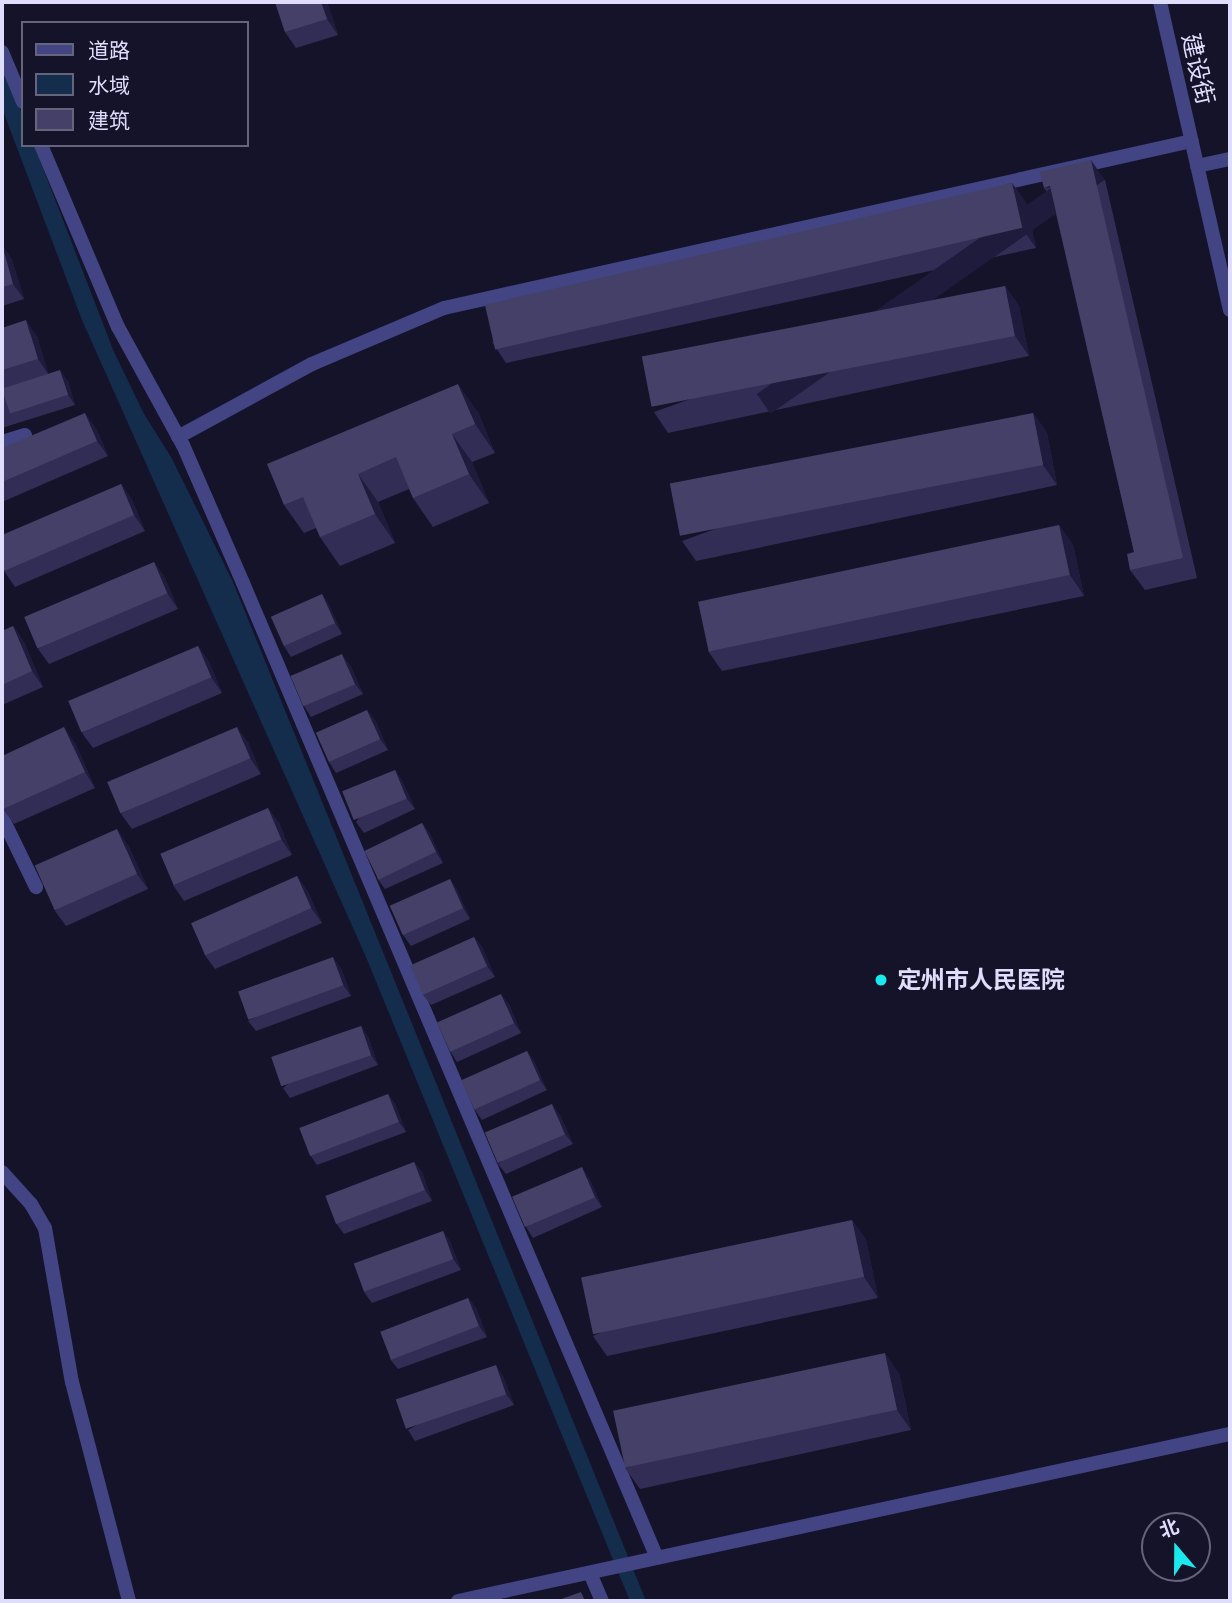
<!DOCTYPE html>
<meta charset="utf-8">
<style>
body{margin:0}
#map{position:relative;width:1232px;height:1603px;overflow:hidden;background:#151329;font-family:Jost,"Noto Sans SC",sans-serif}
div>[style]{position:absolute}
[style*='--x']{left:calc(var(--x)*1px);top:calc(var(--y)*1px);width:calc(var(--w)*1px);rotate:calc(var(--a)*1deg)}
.water>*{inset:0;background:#142d4c}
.service>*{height:14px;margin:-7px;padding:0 7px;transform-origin:7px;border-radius:7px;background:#424484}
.minor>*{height:14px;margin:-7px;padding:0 7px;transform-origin:7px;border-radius:7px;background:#424484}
.tertiary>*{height:14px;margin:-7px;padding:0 7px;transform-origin:7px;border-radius:7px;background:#424484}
.wall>*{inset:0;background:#322d55}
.shaded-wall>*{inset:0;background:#1f1b3c;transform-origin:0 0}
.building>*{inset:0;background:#444067;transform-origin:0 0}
.dots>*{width:19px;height:19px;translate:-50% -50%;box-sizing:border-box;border:4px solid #151329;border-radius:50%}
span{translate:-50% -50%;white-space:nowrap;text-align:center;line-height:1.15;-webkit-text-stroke:5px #151329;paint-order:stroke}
.street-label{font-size:24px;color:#deddfc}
.poi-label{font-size:24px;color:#deddfc;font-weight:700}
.left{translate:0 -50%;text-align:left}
.frame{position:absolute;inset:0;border:4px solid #deddfc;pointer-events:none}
.legend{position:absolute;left:21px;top:21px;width:228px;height:126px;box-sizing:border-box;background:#151329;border:2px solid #65647d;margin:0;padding:9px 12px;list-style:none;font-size:21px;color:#deddfc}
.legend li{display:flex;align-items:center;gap:14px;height:35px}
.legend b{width:35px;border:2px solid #65647d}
.north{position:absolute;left:1141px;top:1512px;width:70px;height:70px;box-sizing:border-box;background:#151329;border:2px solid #65647d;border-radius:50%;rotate:340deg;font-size:19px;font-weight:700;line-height:28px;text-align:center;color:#deddfc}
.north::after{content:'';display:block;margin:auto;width:24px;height:32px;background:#19e8ec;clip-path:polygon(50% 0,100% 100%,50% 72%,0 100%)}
</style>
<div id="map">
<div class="water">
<i style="clip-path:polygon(2px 62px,23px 116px,23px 145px,34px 145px,114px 352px,144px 414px,171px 457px,233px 582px,646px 1601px,630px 1601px,366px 957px,82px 320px,2px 108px)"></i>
</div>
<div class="service">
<i style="--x:2;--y:817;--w:78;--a:64.1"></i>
<i style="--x:2;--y:1172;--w:43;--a:47.8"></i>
<i style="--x:31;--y:1204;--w:28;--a:60"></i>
<i style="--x:45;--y:1228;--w:156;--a:80.1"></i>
<i style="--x:72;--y:1382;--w:226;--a:75.4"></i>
</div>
<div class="minor">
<i style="--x:2;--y:52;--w:54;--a:67.2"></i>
<i style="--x:41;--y:145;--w:198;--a:67.1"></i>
<i style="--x:118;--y:327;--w:135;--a:61.2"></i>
<i style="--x:183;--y:445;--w:150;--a:66.5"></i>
<i style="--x:243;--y:583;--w:1059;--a:66.99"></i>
<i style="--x:1197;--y:166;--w:34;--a:-12"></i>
<i style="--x:178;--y:437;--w:153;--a:-28.6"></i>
<i style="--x:312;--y:364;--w:143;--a:-23"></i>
<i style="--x:444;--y:308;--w:766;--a:-12.59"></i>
<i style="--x:2;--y:442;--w:24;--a:-17"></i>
<i style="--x:590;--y:1573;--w:30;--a:67"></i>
</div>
<div class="tertiary">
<i style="--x:1160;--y:2;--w:316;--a:77.2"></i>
<i style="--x:458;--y:1601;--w:790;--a:-12.21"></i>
</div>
<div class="wall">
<i style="clip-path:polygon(275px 2px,327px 2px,338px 35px,296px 48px,285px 32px)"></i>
<i style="clip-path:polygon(1105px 180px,1197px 578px,1145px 590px,1130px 570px,1134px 552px,1053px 201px,1044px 188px)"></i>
<i style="clip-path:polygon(1012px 183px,1026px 203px,1036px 248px,506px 363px,492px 342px)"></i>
<i style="clip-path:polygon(2px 245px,12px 260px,24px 299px,2px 306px)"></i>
<i style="clip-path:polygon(1005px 286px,1019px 306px,1029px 356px,668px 433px,654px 412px)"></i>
<i style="clip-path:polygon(2px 328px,37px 336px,48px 374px,68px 381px,75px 405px,2px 428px)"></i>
<i style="clip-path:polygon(478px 412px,495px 453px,472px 462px,489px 503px,433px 527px,413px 498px,409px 489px,378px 502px,395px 543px,340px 566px,320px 537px,316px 528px,304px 533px,284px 505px)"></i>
<i style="clip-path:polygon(1033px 413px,1047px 433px,1057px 485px,696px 561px,682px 541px)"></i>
<i style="clip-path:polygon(96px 428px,108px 456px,2px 502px,2px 448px)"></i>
<i style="clip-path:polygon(121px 484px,132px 500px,145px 531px,15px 587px,4px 571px)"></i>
<i style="clip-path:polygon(1059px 525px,1073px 545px,1084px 596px,722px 671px,708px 651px)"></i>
<i style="clip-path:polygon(154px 562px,165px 578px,178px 609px,49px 664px,38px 649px)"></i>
<i style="clip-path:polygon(322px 594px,329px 605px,342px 634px,291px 657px,284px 646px)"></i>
<i style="clip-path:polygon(13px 626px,24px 642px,43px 687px,2px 705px,2px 631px)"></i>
<i style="clip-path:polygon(198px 646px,209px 662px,222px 693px,93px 748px,82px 733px)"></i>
<i style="clip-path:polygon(350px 665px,363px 694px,311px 717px,304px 706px)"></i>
<i style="clip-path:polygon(375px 720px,388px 750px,336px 773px,329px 762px)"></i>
<i style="clip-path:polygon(248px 742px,261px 774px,132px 829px,121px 814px)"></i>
<i style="clip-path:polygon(75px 743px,95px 788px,14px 824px,3px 809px)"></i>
<i style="clip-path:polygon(395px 770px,402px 781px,415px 809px,364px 833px,356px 822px)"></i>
<i style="clip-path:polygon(268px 808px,279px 823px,292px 855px,184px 901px,173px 885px)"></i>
<i style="clip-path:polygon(422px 823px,430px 834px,443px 863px,385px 889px,377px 878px)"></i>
<i style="clip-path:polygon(128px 845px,148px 889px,66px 926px,55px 911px)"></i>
<i style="clip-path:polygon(297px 876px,308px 892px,322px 923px,215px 969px,204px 954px)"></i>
<i style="clip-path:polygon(450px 879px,457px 890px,470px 919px,411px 946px,403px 935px)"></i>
<i style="clip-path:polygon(474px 937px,482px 947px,495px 977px,431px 1005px,423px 995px)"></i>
<i style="clip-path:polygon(341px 968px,351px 996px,256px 1031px,248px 1021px)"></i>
<i style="clip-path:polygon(509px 1004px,521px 1033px,457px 1062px,450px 1051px)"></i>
<i style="clip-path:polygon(361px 1026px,368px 1037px,378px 1065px,290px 1098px,283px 1088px)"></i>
<i style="clip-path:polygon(527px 1051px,534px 1061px,547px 1090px,482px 1120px,474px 1109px)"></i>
<i style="clip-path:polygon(388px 1094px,395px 1104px,406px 1132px,317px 1165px,310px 1155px)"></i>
<i style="clip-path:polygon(560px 1115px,573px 1144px,506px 1174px,498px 1164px)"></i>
<i style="clip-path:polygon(414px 1162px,422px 1172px,432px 1201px,344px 1234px,336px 1223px)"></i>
<i style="clip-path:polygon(589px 1178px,602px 1207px,533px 1238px,526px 1227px)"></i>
<i style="clip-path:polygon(852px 1220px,866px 1240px,878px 1298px,607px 1356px,593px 1336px)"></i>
<i style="clip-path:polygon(443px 1231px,450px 1242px,461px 1270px,372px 1303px,364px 1292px)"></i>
<i style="clip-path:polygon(468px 1298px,476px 1308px,487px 1337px,398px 1369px,390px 1359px)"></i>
<i style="clip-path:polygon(899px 1373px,911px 1430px,640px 1489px,625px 1468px)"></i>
<i style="clip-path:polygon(503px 1376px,514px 1405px,415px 1441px,408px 1430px)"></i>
</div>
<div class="shaded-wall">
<i style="clip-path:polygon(321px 2px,327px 2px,338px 35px,327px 19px)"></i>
<i style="left:1091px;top:160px;width:24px;height:408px;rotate:55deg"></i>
<i style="clip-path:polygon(1012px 183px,1026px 203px,1036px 248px,1022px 228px)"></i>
<i style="clip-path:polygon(2px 245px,12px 260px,24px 299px,13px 284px)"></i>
<i style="clip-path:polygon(1005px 286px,1019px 306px,1029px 356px,1015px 336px)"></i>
<i style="clip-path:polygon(26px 320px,37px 336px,49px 375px,38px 359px)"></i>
<i style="clip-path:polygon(60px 370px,68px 381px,75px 405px,68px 395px)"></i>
<i style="clip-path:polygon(458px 384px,478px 412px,495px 453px,475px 424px)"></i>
<i style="clip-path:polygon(85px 413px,96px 428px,108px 456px,97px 441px)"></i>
<i style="clip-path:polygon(1033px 413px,1047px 433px,1057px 485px,1043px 465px)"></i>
<i style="clip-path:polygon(452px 434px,472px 462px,489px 503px,469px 474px)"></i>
<i style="clip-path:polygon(358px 474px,378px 502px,395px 543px,375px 514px)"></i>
<i style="clip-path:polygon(121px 484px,132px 500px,145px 531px,134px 515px)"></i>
<i style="clip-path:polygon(1059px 525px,1073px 545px,1084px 596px,1070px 575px)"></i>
<i style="clip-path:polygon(154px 562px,165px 578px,178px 609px,167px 593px)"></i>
<i style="clip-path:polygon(322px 594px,329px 605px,342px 634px,335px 623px)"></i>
<i style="clip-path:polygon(13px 626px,24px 642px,43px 687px,32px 671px)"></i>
<i style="clip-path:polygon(198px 646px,209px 662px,222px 693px,211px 677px)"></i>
<i style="clip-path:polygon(342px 654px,350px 665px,363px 694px,355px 684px)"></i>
<i style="clip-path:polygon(367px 710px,375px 720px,388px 750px,380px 739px)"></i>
<i style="clip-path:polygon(64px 727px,75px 743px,95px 788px,85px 772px)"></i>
<i style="clip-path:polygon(237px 727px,248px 742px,261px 774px,250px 758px)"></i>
<i style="clip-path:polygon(395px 770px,402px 781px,415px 809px,407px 799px)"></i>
<i style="clip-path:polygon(268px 808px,279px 823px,292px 855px,281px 839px)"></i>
<i style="clip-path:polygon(422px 823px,430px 834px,443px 863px,436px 852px)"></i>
<i style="clip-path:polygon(117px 829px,128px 845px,148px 889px,137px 874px)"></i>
<i style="clip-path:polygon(297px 876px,308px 892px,322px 923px,311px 908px)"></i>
<i style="clip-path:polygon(450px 879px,457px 890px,470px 919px,463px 908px)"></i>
<i style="clip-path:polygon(474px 937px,482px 947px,495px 977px,487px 966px)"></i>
<i style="clip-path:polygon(333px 957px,341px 968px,351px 996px,343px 985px)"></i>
<i style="clip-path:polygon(501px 994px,509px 1004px,521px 1033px,514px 1023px)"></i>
<i style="clip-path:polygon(361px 1026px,368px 1037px,378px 1065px,371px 1055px)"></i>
<i style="clip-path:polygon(527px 1051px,534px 1061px,547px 1090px,540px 1080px)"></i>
<i style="clip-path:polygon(388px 1094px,395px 1104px,406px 1132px,399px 1122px)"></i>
<i style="clip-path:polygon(552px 1104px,560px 1115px,573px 1144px,565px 1134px)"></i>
<i style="clip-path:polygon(414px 1162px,422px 1172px,432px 1201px,425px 1190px)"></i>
<i style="clip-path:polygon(582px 1167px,589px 1178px,602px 1207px,595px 1197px)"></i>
<i style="clip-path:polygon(852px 1220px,866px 1240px,878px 1298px,864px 1277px)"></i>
<i style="clip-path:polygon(443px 1231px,450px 1242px,461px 1270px,453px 1259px)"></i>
<i style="clip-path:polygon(468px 1298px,476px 1308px,487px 1337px,479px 1326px)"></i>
<i style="clip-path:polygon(885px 1353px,899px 1373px,911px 1430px,897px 1410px)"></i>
<i style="clip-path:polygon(496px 1365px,503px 1376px,514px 1405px,506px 1394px)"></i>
</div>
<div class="building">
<i style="clip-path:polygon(275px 2px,321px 2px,327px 19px,285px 32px)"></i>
<i style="clip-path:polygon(1091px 160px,1183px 558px,1130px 570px,1127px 554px,1134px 552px,1050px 186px,1044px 188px,1040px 172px)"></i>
<i style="left:1012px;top:183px;width:46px;height:541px;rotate:77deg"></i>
<i style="clip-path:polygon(2px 245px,13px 284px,2px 287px)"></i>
<i style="left:1005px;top:286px;width:51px;height:370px;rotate:79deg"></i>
<i style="clip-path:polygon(26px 320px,38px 359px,2px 370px,2px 328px)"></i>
<i style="left:60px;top:370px;width:26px;height:61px;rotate:72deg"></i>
<i style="clip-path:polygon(458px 384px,475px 424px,452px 434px,469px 474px,413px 498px,396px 457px,358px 474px,375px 514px,320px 537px,303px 497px,284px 505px,267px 464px)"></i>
<i style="clip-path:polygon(85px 413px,97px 441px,2px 482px,2px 448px)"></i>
<i style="left:1033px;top:413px;width:53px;height:370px;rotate:79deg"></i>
<i style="clip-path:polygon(121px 484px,134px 515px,4px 571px,2px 565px,2px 535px)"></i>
<i style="left:1059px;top:525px;width:51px;height:369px;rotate:78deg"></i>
<i style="left:154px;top:562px;width:34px;height:141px;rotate:67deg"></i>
<i style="left:322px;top:594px;width:32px;height:56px;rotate:66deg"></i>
<i style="clip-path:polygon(13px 626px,32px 671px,2px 685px,2px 631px)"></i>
<i style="left:198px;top:646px;width:34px;height:141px;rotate:67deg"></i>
<i style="left:342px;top:654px;width:33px;height:56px;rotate:67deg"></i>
<i style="left:367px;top:710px;width:32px;height:56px;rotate:66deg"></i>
<i style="clip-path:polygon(64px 727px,85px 772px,3px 809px,2px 806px,2px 756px)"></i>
<i style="left:237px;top:727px;width:34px;height:141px;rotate:67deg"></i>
<i style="left:395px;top:770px;width:31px;height:57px;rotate:68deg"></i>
<i style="left:268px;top:808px;width:34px;height:117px;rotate:67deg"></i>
<i style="left:422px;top:823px;width:32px;height:64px;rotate:64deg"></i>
<i style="left:117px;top:829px;width:49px;height:90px;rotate:66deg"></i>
<i style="left:297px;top:876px;width:35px;height:116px;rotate:66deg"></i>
<i style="left:450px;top:879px;width:32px;height:66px;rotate:66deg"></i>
<i style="left:474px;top:937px;width:32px;height:70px;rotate:66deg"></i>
<i style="left:333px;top:957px;width:30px;height:101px;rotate:70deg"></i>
<i style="left:501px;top:994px;width:32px;height:70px;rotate:66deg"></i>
<i style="left:361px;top:1026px;width:31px;height:95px;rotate:71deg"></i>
<i style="left:527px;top:1051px;width:32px;height:72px;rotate:66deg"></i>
<i style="left:388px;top:1094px;width:30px;height:95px;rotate:69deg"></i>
<i style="left:552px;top:1104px;width:33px;height:73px;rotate:67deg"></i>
<i style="left:414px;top:1162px;width:30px;height:95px;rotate:69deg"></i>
<i style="left:582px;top:1167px;width:33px;height:76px;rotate:67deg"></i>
<i style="left:852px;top:1220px;width:58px;height:277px;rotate:78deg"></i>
<i style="left:443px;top:1231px;width:30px;height:95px;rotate:70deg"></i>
<i style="left:468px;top:1298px;width:30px;height:94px;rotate:69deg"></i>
<i style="left:885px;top:1353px;width:58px;height:278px;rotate:78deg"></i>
<i style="left:496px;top:1365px;width:31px;height:106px;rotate:71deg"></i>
<i style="clip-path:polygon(581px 1592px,585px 1601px,556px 1601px)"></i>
</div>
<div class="dots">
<i style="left:881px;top:980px;background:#19e8ec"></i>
</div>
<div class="street-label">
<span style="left:1198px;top:69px;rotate:77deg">建设街</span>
</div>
<div class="poi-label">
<span class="left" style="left:897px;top:980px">定州市人民医院</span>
</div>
<div class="frame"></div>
<ul class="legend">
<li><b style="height:9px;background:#424484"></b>道路</li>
<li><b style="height:19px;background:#142d4c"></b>水域</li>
<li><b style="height:19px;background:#444067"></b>建筑</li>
</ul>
<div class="north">北</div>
</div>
